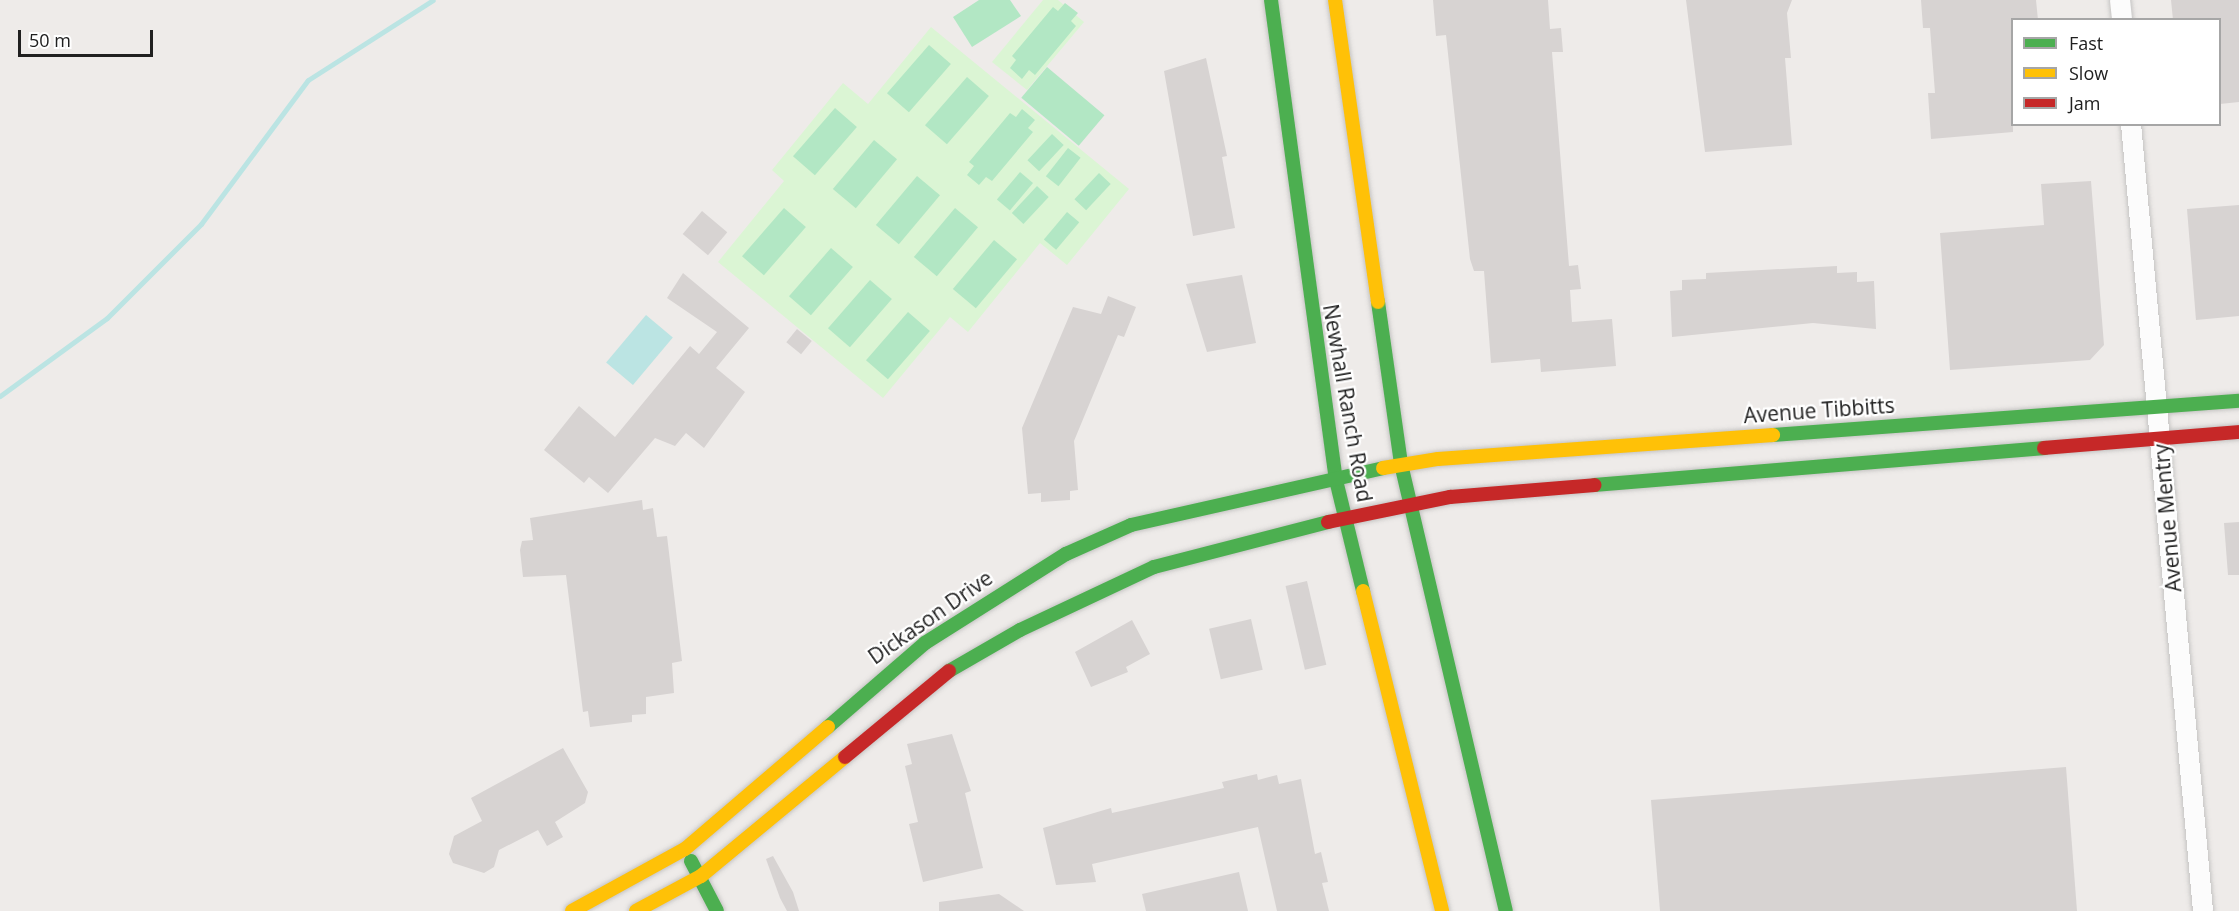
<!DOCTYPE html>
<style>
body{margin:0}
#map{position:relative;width:2239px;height:911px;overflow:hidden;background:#eeebe9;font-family:"Open Sans",sans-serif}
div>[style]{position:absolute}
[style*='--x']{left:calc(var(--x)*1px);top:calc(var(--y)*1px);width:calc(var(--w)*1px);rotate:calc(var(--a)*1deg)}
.park>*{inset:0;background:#dbf5d4}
.pitch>*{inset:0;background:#b2e7c4;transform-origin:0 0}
.water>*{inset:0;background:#bbe4e3;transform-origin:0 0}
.stream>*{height:5px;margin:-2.5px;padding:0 2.5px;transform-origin:2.5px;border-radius:2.5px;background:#bbe4e3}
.building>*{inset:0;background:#d7d3d2;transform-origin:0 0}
.roads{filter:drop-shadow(0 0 2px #c5c4c3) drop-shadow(0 0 2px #c5c4c3)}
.street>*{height:20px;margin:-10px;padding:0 10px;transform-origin:10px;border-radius:10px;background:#fcfcfc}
.fast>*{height:14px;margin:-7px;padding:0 7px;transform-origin:7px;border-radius:7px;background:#4caf50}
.slow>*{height:14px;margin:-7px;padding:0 7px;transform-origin:7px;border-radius:7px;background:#ffc107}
.jam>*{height:14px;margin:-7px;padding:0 7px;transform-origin:7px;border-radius:7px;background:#c62828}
span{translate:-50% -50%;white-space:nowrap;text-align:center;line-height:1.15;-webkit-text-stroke:4.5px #fff;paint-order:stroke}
.street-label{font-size:21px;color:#202020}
.legend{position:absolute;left:2011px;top:18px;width:210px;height:108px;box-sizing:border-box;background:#fff;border:2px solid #a6a6a6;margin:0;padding:8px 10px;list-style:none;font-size:18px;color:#202020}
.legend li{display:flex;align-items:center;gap:12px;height:30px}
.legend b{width:30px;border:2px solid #a6a6a6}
.scale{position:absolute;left:18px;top:30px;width:135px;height:27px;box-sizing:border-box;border:3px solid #202020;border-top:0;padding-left:8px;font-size:18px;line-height:21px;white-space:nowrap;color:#202020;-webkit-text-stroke:4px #fff;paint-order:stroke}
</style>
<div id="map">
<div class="park">
<i style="clip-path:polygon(1043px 0,1058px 0,1084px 22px,1027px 90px,992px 62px)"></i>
<i style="clip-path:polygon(931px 27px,1129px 189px,1067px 265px,1040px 243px,968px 332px,950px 317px,883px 398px,718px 262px,784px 181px,772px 170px,843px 83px,868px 104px)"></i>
</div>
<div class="pitch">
<i style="clip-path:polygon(979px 0,1010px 0,1021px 16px,972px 47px,953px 17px)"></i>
<i style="clip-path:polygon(1065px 3px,1078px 13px,1071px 21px,1076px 26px,1035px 75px,1029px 70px,1022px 79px,1010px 68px,1016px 60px,1012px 56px,1053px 7px,1058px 11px)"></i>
<i style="left:929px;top:45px;width:29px;height:64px;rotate:41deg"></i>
<i style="left:1047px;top:67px;width:75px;height:40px;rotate:40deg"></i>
<i style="left:967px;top:77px;width:29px;height:64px;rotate:41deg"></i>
<i style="left:835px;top:108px;width:29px;height:64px;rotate:41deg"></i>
<i style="clip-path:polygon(1022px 109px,1035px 120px,1028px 128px,1033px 132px,992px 181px,986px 177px,979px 185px,967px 175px,974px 166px,969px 162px,1010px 113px,1016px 117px)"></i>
<i style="left:1052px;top:134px;width:16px;height:36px;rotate:43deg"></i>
<i style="left:874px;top:140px;width:30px;height:64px;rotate:40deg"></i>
<i style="left:1068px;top:148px;width:16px;height:36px;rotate:38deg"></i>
<i style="left:1020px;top:172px;width:17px;height:36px;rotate:40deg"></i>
<i style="left:1099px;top:173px;width:16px;height:36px;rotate:43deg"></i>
<i style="left:917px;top:176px;width:30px;height:64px;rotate:40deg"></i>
<i style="left:1037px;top:186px;width:16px;height:37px;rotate:43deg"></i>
<i style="left:784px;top:208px;width:29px;height:64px;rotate:41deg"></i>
<i style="left:955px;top:208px;width:30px;height:64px;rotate:40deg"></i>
<i style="left:1067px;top:212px;width:16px;height:36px;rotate:40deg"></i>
<i style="left:994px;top:240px;width:30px;height:64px;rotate:40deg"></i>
<i style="left:831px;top:248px;width:29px;height:64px;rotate:41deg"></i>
<i style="left:870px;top:280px;width:29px;height:64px;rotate:41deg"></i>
<i style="left:908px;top:312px;width:29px;height:64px;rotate:41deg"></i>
</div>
<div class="water">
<i style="left:646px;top:315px;width:35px;height:62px;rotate:40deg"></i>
</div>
<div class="stream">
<i style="--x:0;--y:396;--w:132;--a:-36.1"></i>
<i style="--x:107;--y:318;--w:133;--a:-45"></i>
<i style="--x:201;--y:224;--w:179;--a:-53.4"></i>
<i style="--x:308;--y:80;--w:148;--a:-32.6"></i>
</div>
<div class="building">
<i style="clip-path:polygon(1433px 0,1548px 0,1550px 29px,1561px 28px,1563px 52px,1552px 52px,1569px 266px,1578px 265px,1581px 289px,1570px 290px,1572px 322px,1612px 319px,1616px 366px,1541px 372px,1540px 359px,1491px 363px,1484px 271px,1474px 271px,1470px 259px,1446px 35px,1436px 36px)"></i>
<i style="clip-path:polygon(1686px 0,1792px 0,1787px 13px,1791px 58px,1785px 58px,1792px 145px,1705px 152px)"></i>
<i style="clip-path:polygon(1921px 0,2036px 0,2038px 20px,2013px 20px,2013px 132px,1931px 139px,1928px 93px,1935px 93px,1930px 28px,1923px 28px)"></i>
<i style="clip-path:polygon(2171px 0,2239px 0,2239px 102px,2220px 104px,2220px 20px,2173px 20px)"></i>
<i style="clip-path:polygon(1206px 58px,1227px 156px,1222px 157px,1235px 228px,1193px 236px,1164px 71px)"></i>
<i style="clip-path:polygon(2091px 181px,2104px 345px,2090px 360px,1950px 370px,1940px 233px,2044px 225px,2041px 184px)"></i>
<i style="clip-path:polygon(2239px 205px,2239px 316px,2196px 320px,2187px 209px)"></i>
<i style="left:702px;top:211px;width:33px;height:30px;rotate:40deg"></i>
<i style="clip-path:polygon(1837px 266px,1837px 273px,1857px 272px,1857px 282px,1874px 281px,1876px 329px,1813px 323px,1672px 337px,1670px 291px,1682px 290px,1682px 280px,1706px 279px,1706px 273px)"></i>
<i style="clip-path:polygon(683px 273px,749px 328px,716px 368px,745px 392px,704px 448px,686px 433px,675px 446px,655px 438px,608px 493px,589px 477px,584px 483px,544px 450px,579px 406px,615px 437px,690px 346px,699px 354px,717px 332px,667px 298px)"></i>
<i style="clip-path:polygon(1242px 275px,1256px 343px,1207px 352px,1186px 284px)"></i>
<i style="clip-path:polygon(1108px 296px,1136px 307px,1124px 337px,1118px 335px,1074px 441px,1078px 490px,1070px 491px,1070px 500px,1041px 502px,1041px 493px,1028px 494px,1022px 428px,1073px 307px,1101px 314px)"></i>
<i style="left:797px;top:329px;width:19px;height:17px;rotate:39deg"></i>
<i style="clip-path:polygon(642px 500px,643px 510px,653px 508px,657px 537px,667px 536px,682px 661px,672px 663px,674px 693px,646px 697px,646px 714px,632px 715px,632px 722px,590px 727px,588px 711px,583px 712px,566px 575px,523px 577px,520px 550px,522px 541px,533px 540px,530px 518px)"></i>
<i style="clip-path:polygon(2239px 522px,2239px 575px,2228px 575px,2224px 523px)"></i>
<i style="left:1307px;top:581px;width:86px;height:22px;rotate:77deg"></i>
<i style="left:1251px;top:619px;width:52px;height:43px;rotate:77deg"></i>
<i style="clip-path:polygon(1132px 620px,1150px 654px,1126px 667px,1128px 672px,1091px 687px,1075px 652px)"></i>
<i style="clip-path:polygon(952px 734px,971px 791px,965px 793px,983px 868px,923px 882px,909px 824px,918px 822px,905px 766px,912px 764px,907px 744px)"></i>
<i style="clip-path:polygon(563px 748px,588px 792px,585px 803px,555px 822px,563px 837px,547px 846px,538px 830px,499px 850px,494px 867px,484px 873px,453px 863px,449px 854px,454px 836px,482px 821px,471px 798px)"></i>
<i style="clip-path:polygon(2066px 767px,2077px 911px,1660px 911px,1651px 800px)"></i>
<i style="clip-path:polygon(1257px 774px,1258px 780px,1277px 775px,1279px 784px,1301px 779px,1315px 854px,1321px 852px,1328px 882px,1322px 883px,1329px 911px,1277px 911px,1258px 827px,1092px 864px,1096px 882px,1056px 885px,1043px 828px,1111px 808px,1112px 813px,1224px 788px,1222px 782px)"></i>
<i style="clip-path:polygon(773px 856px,793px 892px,799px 911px,787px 911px,780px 898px,766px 859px)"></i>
<i style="clip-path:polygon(1239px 872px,1248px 911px,1146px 911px,1142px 894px)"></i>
<i style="clip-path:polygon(999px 894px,1024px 911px,939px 911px,939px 902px)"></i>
</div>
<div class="roads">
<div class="street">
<i style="--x:2120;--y:0;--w:20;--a:84"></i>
<i style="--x:2131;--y:124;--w:790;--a:84.77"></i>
</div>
<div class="fast">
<i style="--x:1271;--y:0;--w:480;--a:82.3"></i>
<i style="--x:1335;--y:476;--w:118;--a:76.3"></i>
<i style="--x:1378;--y:302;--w:164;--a:81.9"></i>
<i style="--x:1401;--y:464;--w:459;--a:76.8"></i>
<i style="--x:1773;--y:435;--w:467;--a:-4.2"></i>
<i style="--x:1595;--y:485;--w:451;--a:-4.7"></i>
<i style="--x:949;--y:671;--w:82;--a:-30"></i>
<i style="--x:1020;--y:630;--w:148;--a:-25.2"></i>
<i style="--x:1154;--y:567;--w:180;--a:-14.5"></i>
<i style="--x:828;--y:727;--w:128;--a:-40.9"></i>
<i style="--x:925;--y:643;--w:167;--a:-32.3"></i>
<i style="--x:1066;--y:554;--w:71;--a:-24"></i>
<i style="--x:1131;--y:525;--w:258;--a:-12.7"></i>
<i style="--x:691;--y:861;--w:56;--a:62.5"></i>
</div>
<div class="slow">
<i style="--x:1335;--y:0;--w:305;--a:81.9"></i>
<i style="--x:1383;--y:468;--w:56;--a:-9.3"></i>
<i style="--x:1438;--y:459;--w:336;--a:-4.1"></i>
<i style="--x:1363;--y:591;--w:330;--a:76.1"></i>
<i style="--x:572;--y:911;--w:129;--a:-28.8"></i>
<i style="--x:685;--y:849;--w:188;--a:-40.5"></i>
<i style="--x:636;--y:911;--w:74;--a:-28.3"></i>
<i style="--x:701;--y:876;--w:187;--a:-39.6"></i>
</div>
<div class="jam">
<i style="--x:2044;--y:448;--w:196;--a:-4.7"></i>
<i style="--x:1328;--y:522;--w:125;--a:-11.6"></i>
<i style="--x:1450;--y:497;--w:145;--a:-4.7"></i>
<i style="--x:845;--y:757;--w:135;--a:-39.6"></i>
</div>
</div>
<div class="street-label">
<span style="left:1348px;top:403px;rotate:80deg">Newhall Ranch Road</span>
<span style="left:1819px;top:410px;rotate:-4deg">Avenue Tibbitts</span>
<span style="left:2167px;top:518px;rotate:-95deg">Avenue Mentry</span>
<span style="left:930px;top:617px;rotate:-35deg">Dickason Drive</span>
</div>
<ul class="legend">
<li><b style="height:8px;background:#4caf50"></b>Fast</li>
<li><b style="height:8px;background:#ffc107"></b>Slow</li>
<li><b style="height:8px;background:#c62828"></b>Jam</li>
</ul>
<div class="scale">50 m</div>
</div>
